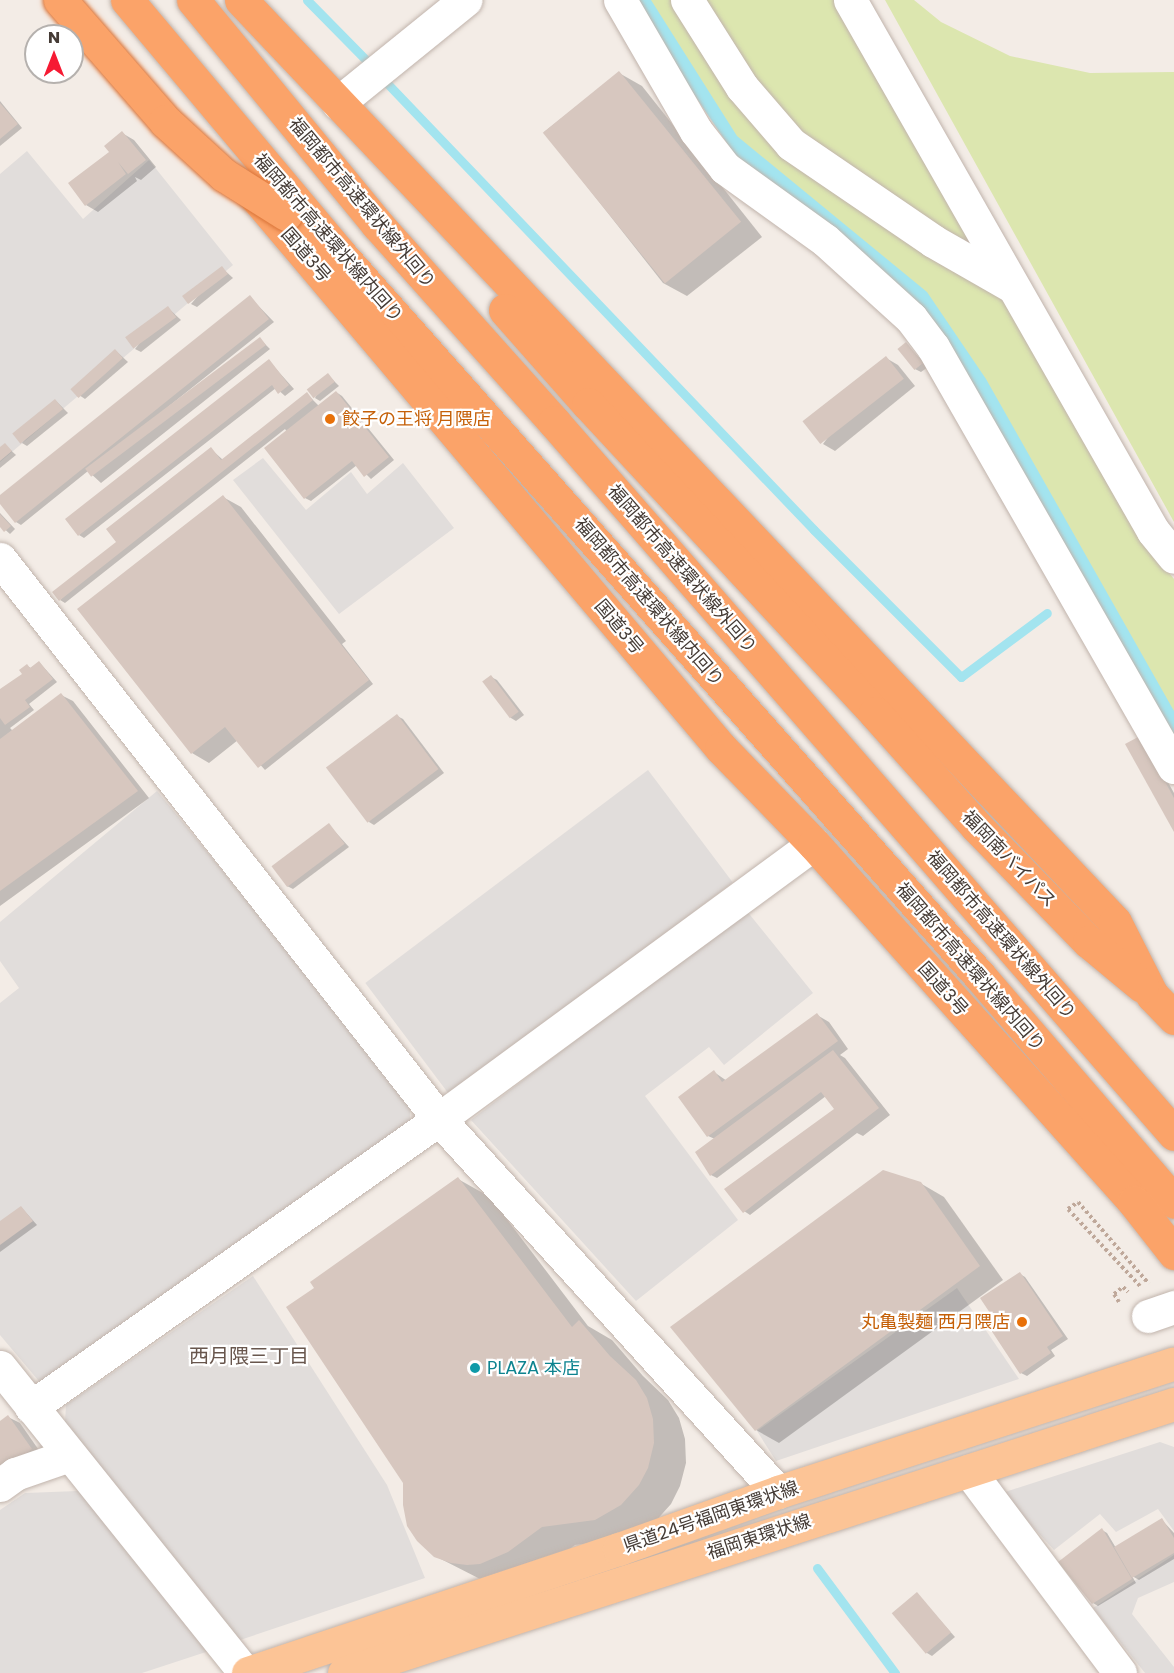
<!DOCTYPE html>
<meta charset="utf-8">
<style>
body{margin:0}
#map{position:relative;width:1174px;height:1673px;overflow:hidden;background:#f3ece6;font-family:Poppins,"Noto Sans JP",sans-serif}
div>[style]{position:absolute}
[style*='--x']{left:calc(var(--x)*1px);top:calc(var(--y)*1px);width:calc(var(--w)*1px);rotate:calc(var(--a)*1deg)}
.green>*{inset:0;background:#dce6af}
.parking>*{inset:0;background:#e1dddb;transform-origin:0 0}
.water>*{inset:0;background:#a3e4ef}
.shadow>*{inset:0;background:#0003}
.stream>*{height:9px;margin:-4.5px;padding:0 4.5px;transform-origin:4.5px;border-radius:4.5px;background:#a3e4ef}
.building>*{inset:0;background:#d7c7bf;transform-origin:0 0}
.path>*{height:4px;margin-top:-2px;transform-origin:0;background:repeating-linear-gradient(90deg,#bfa89a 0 3px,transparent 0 6px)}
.roads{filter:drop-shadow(0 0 2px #c1b4ac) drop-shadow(0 0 2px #c1b4ac)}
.minor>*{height:33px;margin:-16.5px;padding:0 16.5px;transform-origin:16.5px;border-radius:16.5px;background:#fff}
.major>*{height:33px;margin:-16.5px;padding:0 16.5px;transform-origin:16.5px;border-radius:16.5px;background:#fcc496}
.highway>*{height:33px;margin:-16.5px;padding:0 16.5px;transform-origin:16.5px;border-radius:16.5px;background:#fba369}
.bridges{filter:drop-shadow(0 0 2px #da7438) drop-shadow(0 0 2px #da7438)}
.highway-bridge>*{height:33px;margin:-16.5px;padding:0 16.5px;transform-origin:16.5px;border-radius:16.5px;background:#fba369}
.dots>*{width:16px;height:16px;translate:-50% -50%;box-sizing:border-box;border:3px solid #fff;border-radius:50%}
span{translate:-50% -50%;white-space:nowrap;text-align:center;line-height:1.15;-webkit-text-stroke:4.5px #fff;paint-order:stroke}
.street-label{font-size:18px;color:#453b35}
.food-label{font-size:18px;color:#c56008}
.left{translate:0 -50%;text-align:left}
.right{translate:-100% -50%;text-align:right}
.culture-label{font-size:18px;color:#0d838f}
.neighbourhood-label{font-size:20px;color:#68564d}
.north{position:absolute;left:24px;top:24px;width:60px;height:60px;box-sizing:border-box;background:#fff;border:2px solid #b5b1ae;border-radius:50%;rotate:0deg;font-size:16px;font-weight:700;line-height:24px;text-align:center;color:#453b35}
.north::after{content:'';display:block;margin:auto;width:21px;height:27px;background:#f61a33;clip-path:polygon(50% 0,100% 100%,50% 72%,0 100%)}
</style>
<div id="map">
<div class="green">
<i style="clip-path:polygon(637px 0,834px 0,1140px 537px,1174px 579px,1174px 737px,974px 387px,737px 158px)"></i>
<i style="clip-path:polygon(885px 0,914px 0,941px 22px,1010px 56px,1090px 73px,1174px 72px,1174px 522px)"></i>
</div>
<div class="parking">
<i style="clip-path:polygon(27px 151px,83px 219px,149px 160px,233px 265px,0 462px,0 174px)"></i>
<i style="clip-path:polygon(263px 458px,306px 510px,351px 472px,367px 494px,403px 463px,454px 528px,339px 614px,233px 480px)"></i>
<i style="left:648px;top:770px;width:141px;height:354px;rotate:53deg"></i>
<i style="clip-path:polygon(157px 791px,410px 1099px,410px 1125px,43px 1386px,0 1335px,0 1003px,19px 988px,0 961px,0 922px)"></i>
<i style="clip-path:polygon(746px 910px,813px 993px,724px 1065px,709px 1047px,645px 1096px,738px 1220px,636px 1301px,471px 1120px)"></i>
<i style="clip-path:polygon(253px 1276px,387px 1485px,425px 1578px,240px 1640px,65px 1423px,66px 1405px)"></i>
<i style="clip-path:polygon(957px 1288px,1019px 1379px,776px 1461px,757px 1431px)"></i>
<i style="clip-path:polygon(1160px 1442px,1174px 1447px,1174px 1531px,1158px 1509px,1116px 1532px,1100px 1514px,1054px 1550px,1002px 1493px)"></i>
<i style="clip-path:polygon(78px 1491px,209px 1651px,142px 1673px,0 1673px,0 1510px,25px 1493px)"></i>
<i style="clip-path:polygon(1174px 1555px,1174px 1582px,1138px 1598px,1132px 1614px,1174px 1667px,1174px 1673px,1145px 1673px,1093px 1608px)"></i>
</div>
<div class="water">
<i style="clip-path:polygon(637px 0,651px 0,737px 136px,927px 292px,986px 379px,1174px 711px,1174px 737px,974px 387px,737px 158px,666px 53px)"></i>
</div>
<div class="shadow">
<i style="clip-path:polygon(619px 73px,642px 86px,762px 237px,687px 296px,663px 283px,544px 132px)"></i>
<i style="clip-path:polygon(0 101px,22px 128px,0 146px)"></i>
<i style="clip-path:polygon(122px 133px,134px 140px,156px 167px,141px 180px,135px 177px,137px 181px,98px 212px,86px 205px)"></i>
<i style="clip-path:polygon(222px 268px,233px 278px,197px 307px,191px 304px)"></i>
<i style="clip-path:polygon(250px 297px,274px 322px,98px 463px,100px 465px,260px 339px,270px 349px,101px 483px,88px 471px,21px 525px,16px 522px,0 502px,0 497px)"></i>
<i style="clip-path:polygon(168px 308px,181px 320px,141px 352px,135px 349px)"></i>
<i style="clip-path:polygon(906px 344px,928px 367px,921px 372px,915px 369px)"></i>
<i style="clip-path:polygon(116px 351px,128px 362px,85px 399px,79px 395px)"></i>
<i style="clip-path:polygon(886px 358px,898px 365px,915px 386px,835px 451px,823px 444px)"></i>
<i style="clip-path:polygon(269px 361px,294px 389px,285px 396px,276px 388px,84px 538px,79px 535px)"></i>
<i style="clip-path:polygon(328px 375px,339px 386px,320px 401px,315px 398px)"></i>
<i style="clip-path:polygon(336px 392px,342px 396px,394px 460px,371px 479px,357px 465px,311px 501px,305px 498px,266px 449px,287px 432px,285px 429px,65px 603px,60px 600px,211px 449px,223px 460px,307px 394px,319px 406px)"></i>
<i style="clip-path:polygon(56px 401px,68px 413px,27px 446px,22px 443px)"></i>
<i style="clip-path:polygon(5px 445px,16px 455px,0 468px,0 449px)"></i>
<i style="clip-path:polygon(223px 497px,241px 507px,346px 641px,342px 644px,373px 684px,265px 770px,238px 740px,209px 763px,192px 753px)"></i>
<i style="clip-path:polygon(0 513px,15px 529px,10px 534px,0 525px)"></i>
<i style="clip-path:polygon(39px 662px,57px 682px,29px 704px,34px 710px,10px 728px,13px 731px,61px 695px,73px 701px,149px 798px,0 906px,0 691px,24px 674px,27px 666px,31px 668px)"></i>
<i style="clip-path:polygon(491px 677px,497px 680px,524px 715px,516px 721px,511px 718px)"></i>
<i style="clip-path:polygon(397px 716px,403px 719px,444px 773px,374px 825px,369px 822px)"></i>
<i style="clip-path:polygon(1145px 741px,1174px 793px,1174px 829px)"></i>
<i style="clip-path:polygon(329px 825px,349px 847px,293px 889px,287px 886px)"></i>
<i style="clip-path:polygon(817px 1015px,829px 1022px,848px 1049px,840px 1055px,845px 1058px,890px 1115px,863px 1136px,857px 1133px,750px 1215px,744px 1211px,840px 1114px,826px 1096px,717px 1178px,711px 1175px,697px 1152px,715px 1139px,708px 1136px,714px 1072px,727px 1081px)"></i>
<i style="clip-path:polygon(458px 1179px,490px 1197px,588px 1326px,612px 1340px,643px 1376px,668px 1400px,679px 1418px,685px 1439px,686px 1463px,680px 1486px,671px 1504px,654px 1523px,628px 1538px,575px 1545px,541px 1570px,484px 1581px,435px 1556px)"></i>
<i style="clip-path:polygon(920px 1183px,944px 1197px,1003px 1280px,779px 1443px,756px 1430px)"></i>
<i style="clip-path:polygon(21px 1207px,37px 1225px,0 1252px,0 1223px)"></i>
<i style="clip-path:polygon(1020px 1274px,1025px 1277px,1068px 1339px,1051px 1350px,1055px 1356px,1027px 1376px,1021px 1373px,996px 1319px)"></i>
<i style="clip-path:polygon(8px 1417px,20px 1423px,43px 1456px,0 1487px,0 1422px)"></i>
<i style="clip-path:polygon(1162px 1520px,1174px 1533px,1174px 1559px,1139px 1580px,1132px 1576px,1136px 1583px,1098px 1606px,1093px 1603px,1102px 1530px,1107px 1533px,1116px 1548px)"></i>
<i style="clip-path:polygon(917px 1594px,955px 1637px,932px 1656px,927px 1653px)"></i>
</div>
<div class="stream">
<i style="--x:307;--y:0;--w:83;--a:45.5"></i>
<i style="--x:384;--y:80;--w:622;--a:46.3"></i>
<i style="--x:814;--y:530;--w:208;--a:45"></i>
<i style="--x:961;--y:677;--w:107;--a:-36.7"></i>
<i style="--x:817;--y:1568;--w:131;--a:53.4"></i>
</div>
<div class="building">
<i style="left:619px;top:71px;width:194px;height:98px;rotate:51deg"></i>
<i style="clip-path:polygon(0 103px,18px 124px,0 139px)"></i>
<i style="clip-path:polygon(122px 131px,146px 160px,128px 174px,118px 162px,126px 174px,85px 206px,68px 183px,109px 152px,104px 146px)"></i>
<i style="left:222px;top:266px;width:10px;height:50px;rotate:53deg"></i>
<i style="clip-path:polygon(250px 295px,269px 319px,15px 523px,0 504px,0 495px)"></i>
<i style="left:168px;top:306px;width:14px;height:53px;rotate:54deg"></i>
<i style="left:260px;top:337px;width:10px;height:219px;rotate:53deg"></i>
<i style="left:906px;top:342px;width:27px;height:11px;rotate:51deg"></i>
<i style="left:115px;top:349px;width:12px;height:60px;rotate:48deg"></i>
<i style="left:886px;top:356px;width:29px;height:106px;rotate:52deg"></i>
<i style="clip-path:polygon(269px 359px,289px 385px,278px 394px,272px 385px,78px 536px,65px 519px)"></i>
<i style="left:328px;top:373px;width:11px;height:27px;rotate:52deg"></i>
<i style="clip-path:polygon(336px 391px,389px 457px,364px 477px,352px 461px,304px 499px,264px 448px)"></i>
<i style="clip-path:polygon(307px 392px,313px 400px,59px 601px,52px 592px,116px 542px,106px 529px,211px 447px,221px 460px)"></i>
<i style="left:55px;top:399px;width:13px;height:55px;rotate:51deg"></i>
<i style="clip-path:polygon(5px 443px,12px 451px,0 461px,0 447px)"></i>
<i style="clip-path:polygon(223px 495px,369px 680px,258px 768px,225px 727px,191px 754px,77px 609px)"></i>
<i style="clip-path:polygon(0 514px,11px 526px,4px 532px,0 527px)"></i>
<i style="clip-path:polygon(39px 661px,53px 679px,25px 700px,30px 707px,5px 725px,0 718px,0 689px,22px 674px,19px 670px,27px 664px,30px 668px)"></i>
<i style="left:491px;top:675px;width:46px;height:11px;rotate:53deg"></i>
<i style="clip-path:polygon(61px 693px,138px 791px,0 891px,0 739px)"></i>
<i style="left:397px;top:714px;width:69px;height:89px;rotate:53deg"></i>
<i style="clip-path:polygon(1140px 736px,1174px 798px,1174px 832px,1125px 744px)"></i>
<i style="left:329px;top:823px;width:26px;height:72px;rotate:53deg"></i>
<i style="clip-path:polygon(817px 1013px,838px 1041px,707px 1137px,678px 1097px,714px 1070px,722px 1082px)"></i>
<i style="clip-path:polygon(833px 1050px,879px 1108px,743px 1213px,724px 1189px,834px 1109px,821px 1092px,710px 1176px,695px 1152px)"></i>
<i style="clip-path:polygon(883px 1170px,921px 1182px,980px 1266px,755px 1431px,670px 1327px)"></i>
<i style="clip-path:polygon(458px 1177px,572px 1327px,579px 1320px,610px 1356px,636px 1380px,647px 1398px,653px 1419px,654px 1443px,648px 1468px,639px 1485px,621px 1505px,595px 1520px,542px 1527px,508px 1552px,480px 1564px,467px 1565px,451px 1563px,434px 1557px,417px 1541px,407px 1526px,403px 1505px,403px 1483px,286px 1307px,314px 1288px,310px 1282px)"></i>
<i style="clip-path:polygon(21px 1206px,33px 1221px,0 1245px,0 1221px)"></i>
<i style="clip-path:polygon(1020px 1272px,1063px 1336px,1047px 1347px,1051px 1353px,1020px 1374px,987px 1324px,994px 1319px,980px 1298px)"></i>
<i style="clip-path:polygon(8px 1415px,32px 1449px,0 1472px,0 1421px)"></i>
<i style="clip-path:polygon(1162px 1518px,1174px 1538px,1174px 1553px,1132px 1578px,1114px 1547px)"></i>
<i style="clip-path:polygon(1102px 1528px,1132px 1579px,1092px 1604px,1058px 1562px)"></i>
<i style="left:917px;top:1592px;width:53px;height:33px;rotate:50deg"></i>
</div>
<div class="path">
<i style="--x:1140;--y:1286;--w:105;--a:-133.1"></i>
<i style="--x:1068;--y:1209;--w:12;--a:-35"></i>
<i style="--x:1078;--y:1202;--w:108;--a:49.1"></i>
<i style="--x:1119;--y:1302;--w:9;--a:-122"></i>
<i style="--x:1114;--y:1294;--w:11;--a:-38"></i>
<i style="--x:1123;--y:1287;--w:7;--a:45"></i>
</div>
<div class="roads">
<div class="minor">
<i style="--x:620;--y:0;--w:151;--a:59.9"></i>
<i style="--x:696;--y:131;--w:47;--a:51.9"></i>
<i style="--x:725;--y:168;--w:123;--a:35.8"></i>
<i style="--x:825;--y:240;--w:116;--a:42.2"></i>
<i style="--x:911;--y:318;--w:36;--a:53"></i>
<i style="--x:933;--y:347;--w:484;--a:60.2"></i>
<i style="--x:687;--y:0;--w:103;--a:57.7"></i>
<i style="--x:742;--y:87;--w:75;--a:49.3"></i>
<i style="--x:791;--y:144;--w:172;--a:34.3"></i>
<i style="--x:933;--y:241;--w:91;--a:29.7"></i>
<i style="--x:850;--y:0;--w:611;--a:60.29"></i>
<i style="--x:1153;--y:531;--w:33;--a:51"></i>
<i style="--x:338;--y:103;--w:164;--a:-39"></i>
<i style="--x:0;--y:559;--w:712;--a:51.91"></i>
<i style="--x:439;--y:1119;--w:504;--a:47.73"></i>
<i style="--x:1148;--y:1316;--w:28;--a:-19"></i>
<i style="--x:0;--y:1367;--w:392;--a:51.3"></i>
<i style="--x:31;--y:1407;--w:499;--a:-35.2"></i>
<i style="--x:439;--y:1119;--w:465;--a:-36.3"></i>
<i style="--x:969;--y:1471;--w:252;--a:53.2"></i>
<i style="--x:0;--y:1485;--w:19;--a:-36"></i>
<i style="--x:15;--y:1474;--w:58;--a:-19.1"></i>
</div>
<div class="major">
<i style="--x:248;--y:1673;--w:391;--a:-18.5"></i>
<i style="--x:619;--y:1549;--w:169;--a:-19.7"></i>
<i style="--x:778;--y:1492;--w:416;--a:-18"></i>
<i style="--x:344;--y:1673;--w:873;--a:-17.96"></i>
</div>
<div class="highway">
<i style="--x:127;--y:0;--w:331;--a:50"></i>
<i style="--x:340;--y:254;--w:963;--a:48.45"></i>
<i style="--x:979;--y:975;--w:299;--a:49.3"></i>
<i style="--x:193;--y:0;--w:290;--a:50.6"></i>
<i style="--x:377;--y:224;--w:266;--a:48.2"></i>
<i style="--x:554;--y:422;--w:944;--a:48.95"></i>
<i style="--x:241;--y:0;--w:1270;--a:46.53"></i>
<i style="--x:1115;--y:922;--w:82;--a:63.1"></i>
<i style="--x:1152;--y:995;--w:32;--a:46"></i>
<i style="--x:256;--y:197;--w:721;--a:49.84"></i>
<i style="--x:721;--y:748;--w:134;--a:45.9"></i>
<i style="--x:814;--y:844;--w:480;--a:48.2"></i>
<i style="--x:1134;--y:1202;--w:65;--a:51.9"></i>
<i style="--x:505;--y:310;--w:125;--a:48.6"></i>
<i style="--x:588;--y:404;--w:422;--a:47.1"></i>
<i style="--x:875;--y:713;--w:152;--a:48.2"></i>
<i style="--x:976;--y:826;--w:162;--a:45.8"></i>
<i style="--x:1089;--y:942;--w:69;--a:39.7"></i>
</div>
</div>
<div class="bridges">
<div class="highway-bridge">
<i style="--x:60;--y:0;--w:160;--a:49"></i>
<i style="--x:165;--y:121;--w:80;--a:42.5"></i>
<i style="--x:224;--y:175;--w:73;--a:32.2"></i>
</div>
</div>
<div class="dots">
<i style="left:330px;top:419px;background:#e8710a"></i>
<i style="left:1022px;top:1322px;background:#e8710a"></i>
<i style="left:475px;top:1368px;background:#0f9aa8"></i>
</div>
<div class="street-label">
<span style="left:362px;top:203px;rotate:50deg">福岡都市高速環状線外回り</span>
<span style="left:328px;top:238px;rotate:49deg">福岡都市高速環状線内回り</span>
<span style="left:306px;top:255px;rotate:49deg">国道3号</span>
<span style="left:682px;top:569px;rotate:49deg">福岡都市高速環状線外回り</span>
<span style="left:649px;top:602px;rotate:49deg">福岡都市高速環状線内回り</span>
<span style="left:619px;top:627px;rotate:50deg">国道3号</span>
<span style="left:1009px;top:859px;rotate:46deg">福岡南バイパス</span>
<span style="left:1001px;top:935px;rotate:49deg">福岡都市高速環状線外回り</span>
<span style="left:970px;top:967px;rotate:49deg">福岡都市高速環状線内回り</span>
<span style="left:943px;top:989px;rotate:48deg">国道3号</span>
<span style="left:711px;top:1517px;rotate:-19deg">県道24号福岡東環状線</span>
<span style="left:759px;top:1537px;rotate:-18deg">福岡東環状線</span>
</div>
<div class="food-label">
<span class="left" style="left:342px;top:419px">餃子の王将 月隈店</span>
<span class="right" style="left:1010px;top:1322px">丸亀製麺 西月隈店</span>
</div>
<div class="culture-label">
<span class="left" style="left:487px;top:1368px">PLAZA 本店</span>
</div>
<div class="neighbourhood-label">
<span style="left:249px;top:1356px">西月隈三丁目</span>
</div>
<div class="north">N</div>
</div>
